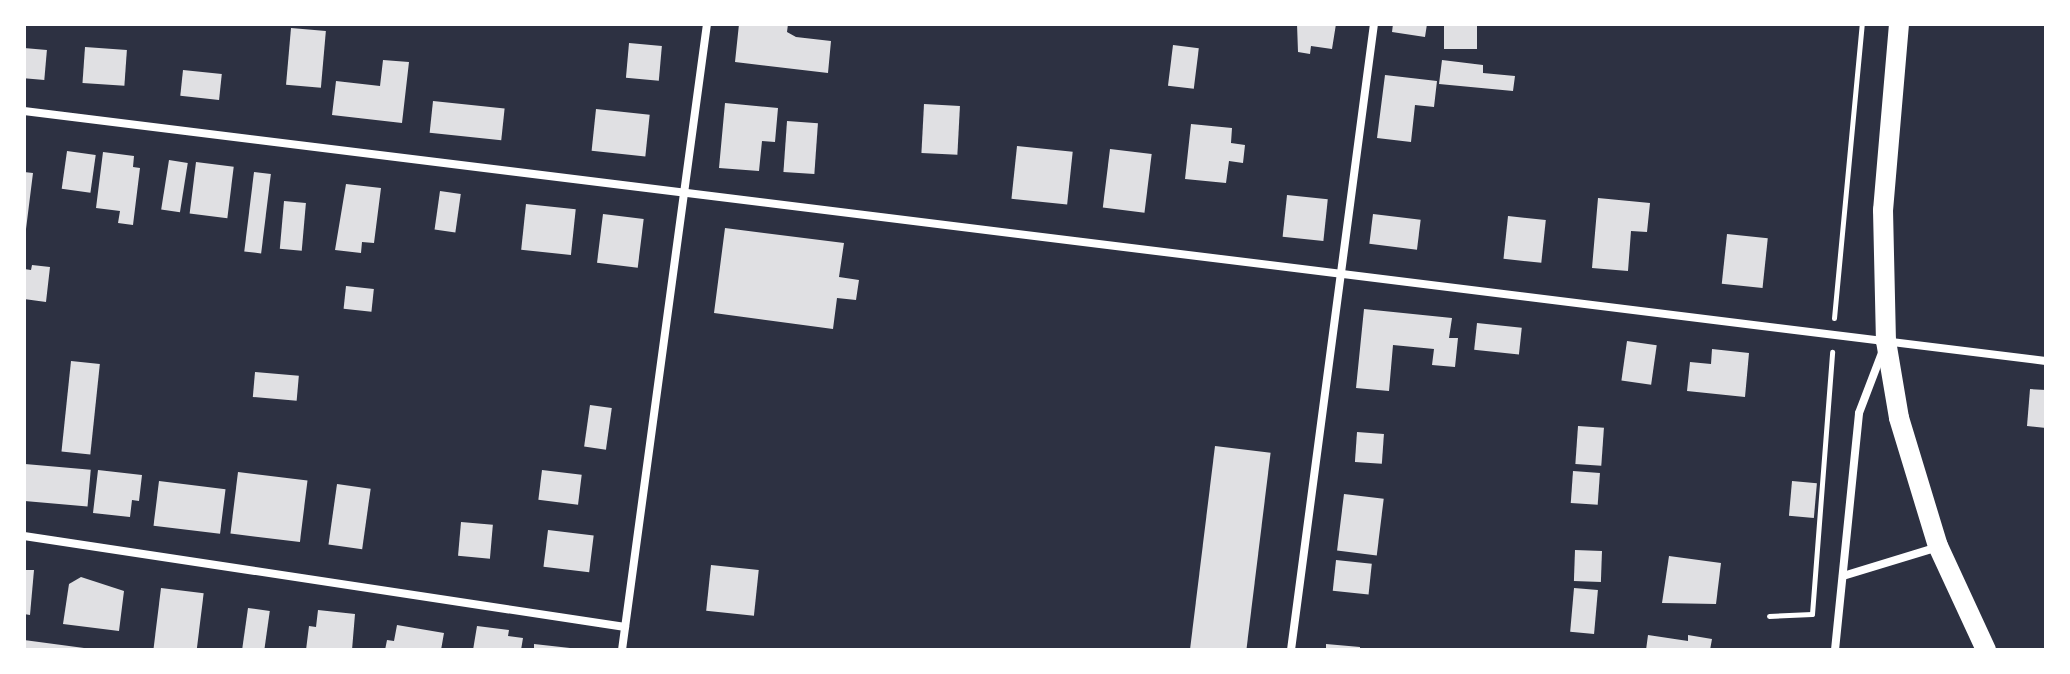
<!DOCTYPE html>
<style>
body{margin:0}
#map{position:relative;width:2070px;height:674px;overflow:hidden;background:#2d3142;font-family:"Exo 2",sans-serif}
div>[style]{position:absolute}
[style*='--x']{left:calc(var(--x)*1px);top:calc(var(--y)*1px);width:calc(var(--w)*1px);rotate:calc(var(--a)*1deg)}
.building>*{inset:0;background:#e0e0e3;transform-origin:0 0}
.path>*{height:5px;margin:-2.5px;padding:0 2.5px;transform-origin:2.5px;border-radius:2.5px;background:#fff}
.minor>*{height:8px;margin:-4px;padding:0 4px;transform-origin:4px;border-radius:4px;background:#fff}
.primary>*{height:20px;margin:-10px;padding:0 10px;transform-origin:10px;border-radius:10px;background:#fff}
span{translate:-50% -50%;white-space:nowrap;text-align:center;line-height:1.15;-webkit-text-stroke:8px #fff;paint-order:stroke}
.frame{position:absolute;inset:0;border:26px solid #fff;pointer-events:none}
</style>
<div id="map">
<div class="building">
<i style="clip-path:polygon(739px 24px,788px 24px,787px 32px,796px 37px,831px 41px,828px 73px,735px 62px)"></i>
<i style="clip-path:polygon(1297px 24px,1336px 24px,1332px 49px,1311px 46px,1310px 54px,1298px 52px)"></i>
<i style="clip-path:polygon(1393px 24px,1427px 24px,1425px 37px,1392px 32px)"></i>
<i style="left:1444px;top:24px;width:33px;height:25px"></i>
<i style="left:291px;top:28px;width:35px;height:57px;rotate:5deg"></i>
<i style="left:629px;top:43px;width:33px;height:35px;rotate:5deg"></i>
<i style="left:1173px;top:45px;width:26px;height:41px;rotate:7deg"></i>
<i style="left:85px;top:47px;width:42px;height:36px;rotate:4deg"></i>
<i style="left:24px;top:48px;width:23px;height:30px;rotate:5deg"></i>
<i style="clip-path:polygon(383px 60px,409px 62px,402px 123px,332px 115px,336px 81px,380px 86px)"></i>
<i style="clip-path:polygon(1442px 60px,1483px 65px,1483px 73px,1515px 76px,1513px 91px,1439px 84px)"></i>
<i style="left:183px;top:70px;width:39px;height:26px;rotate:6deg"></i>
<i style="clip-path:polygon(1385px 75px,1437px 81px,1434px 107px,1415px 105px,1411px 142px,1377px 138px)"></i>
<i style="left:433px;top:101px;width:72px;height:32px;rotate:6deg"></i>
<i style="clip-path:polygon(725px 103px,778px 108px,775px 142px,762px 141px,759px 171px,719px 168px)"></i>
<i style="left:924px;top:104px;width:36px;height:49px;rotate:3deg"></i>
<i style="left:596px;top:109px;width:54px;height:42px;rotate:6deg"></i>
<i style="left:787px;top:121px;width:31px;height:51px;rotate:4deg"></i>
<i style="clip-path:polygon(1191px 124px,1232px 128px,1231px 143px,1245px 145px,1243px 163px,1229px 161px,1226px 183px,1185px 179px)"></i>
<i style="left:1017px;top:146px;width:56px;height:53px;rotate:6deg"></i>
<i style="left:1110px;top:149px;width:42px;height:59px;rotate:7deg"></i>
<i style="left:67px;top:151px;width:29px;height:38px;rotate:8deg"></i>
<i style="clip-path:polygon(103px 152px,134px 156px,133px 167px,140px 168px,133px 225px,118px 223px,120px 211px,96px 208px)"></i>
<i style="left:169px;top:160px;width:19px;height:50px;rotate:9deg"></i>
<i style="left:196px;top:162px;width:38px;height:52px;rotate:7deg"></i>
<i style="clip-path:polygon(24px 172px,33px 173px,26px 229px,24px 229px)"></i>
<i style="left:254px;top:172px;width:17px;height:80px;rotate:7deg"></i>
<i style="clip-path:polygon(346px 184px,381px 188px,374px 243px,362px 242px,361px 253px,335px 250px)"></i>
<i style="left:440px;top:191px;width:21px;height:39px;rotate:8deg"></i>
<i style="left:1287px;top:195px;width:41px;height:42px;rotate:6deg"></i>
<i style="clip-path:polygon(1598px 198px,1650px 203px,1647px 232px,1631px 231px,1628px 271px,1592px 268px)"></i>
<i style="left:284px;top:201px;width:22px;height:48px;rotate:5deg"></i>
<i style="left:526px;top:204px;width:50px;height:46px;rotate:6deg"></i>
<i style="left:603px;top:214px;width:41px;height:49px;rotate:7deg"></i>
<i style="left:1373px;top:214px;width:48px;height:30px;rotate:7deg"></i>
<i style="left:1508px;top:216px;width:38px;height:43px;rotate:6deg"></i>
<i style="clip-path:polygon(725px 228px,844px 243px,839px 277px,859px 280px,856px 300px,837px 298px,833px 329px,714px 313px)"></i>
<i style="left:1727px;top:234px;width:41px;height:50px;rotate:6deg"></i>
<i style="clip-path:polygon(32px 265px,50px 267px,46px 302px,24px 299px,24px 269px,31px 270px)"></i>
<i style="left:346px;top:286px;width:28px;height:23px;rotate:6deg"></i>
<i style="clip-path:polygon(1364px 309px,1452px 318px,1449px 338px,1458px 338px,1455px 367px,1432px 365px,1434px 349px,1393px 345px,1389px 391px,1356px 388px)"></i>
<i style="left:1477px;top:323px;width:45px;height:27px;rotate:6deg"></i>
<i style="left:1627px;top:341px;width:30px;height:40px;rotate:8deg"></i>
<i style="clip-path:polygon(1712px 349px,1749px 353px,1745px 397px,1687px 391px,1690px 362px,1711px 364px)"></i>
<i style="left:71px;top:361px;width:29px;height:91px;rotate:6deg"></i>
<i style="left:255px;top:372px;width:44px;height:25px;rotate:5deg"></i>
<i style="clip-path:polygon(2030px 389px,2046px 390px,2046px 428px,2027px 426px)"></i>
<i style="left:590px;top:405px;width:22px;height:42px;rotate:8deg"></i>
<i style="left:1578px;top:426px;width:26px;height:38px;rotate:4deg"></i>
<i style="left:1357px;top:432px;width:27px;height:30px;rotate:4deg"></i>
<i style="left:1215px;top:446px;width:56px;height:206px;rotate:7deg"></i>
<i style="left:25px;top:464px;width:66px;height:37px;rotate:5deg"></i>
<i style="clip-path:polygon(98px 470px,142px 475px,139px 501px,132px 500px,130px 517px,93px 513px)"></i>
<i style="left:542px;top:470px;width:40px;height:30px;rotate:7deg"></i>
<i style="left:1573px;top:471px;width:27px;height:32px;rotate:4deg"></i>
<i style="left:238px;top:472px;width:70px;height:62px;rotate:7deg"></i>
<i style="left:159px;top:481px;width:67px;height:45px;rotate:7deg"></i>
<i style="left:1792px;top:481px;width:25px;height:35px;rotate:5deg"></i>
<i style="left:337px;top:484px;width:34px;height:61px;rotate:8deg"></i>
<i style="left:1344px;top:494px;width:40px;height:57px;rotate:7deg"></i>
<i style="left:461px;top:522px;width:32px;height:34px;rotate:5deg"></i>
<i style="left:548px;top:530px;width:46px;height:37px;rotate:7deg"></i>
<i style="left:1575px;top:550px;width:27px;height:31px;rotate:2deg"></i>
<i style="clip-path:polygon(1669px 556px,1721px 563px,1716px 604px,1662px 603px)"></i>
<i style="left:1336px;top:560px;width:36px;height:31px;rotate:6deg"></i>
<i style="left:711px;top:565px;width:48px;height:46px;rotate:6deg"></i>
<i style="clip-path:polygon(24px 570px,34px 570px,30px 615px,24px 614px)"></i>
<i style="clip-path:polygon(81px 577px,124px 591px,119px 631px,63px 624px,69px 584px)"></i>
<i style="left:161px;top:588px;width:43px;height:63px;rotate:7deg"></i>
<i style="left:1574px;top:588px;width:24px;height:44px;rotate:5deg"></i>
<i style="left:248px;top:608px;width:22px;height:42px;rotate:8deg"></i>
<i style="clip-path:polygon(318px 610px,355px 614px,352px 650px,306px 650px,309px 626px,316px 627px)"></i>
<i style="clip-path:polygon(397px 625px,444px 633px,441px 650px,385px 650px,387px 640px,394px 641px)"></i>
<i style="clip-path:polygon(477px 626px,509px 630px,508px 636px,523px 638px,521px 650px,473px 650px)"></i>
<i style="clip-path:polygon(1648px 635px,1688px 641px,1688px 635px,1712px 639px,1710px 650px,1646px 650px)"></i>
<i style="clip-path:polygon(24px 640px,84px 648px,84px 650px,24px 650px)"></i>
<i style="clip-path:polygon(534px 644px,570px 648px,569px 650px,534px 650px)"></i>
<i style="clip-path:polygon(1326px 644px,1360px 647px,1360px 650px,1326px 650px)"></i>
</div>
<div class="path">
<i style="--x:1834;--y:318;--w:295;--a:-84.6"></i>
<i style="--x:1769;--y:616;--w:43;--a:-2.7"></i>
<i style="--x:1812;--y:614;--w:263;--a:-85.6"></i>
</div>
<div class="minor">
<i style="--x:24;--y:111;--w:2037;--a:7.05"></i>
<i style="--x:24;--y:536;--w:608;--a:8.61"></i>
<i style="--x:1843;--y:576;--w:99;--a:-17"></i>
<i style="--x:622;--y:650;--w:632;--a:-82.27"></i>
<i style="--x:1291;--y:650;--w:631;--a:-82.45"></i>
<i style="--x:1835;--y:650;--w:238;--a:-84.2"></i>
<i style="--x:1859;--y:413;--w:67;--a:-69.1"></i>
</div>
<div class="primary">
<i style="--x:1899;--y:24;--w:187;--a:94.9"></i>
<i style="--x:1883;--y:210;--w:131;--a:88.7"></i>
<i style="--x:1886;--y:341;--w:78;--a:80.4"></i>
<i style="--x:1899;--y:418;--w:134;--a:73.1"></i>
<i style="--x:1938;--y:546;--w:115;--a:65.2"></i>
</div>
<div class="frame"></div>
</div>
